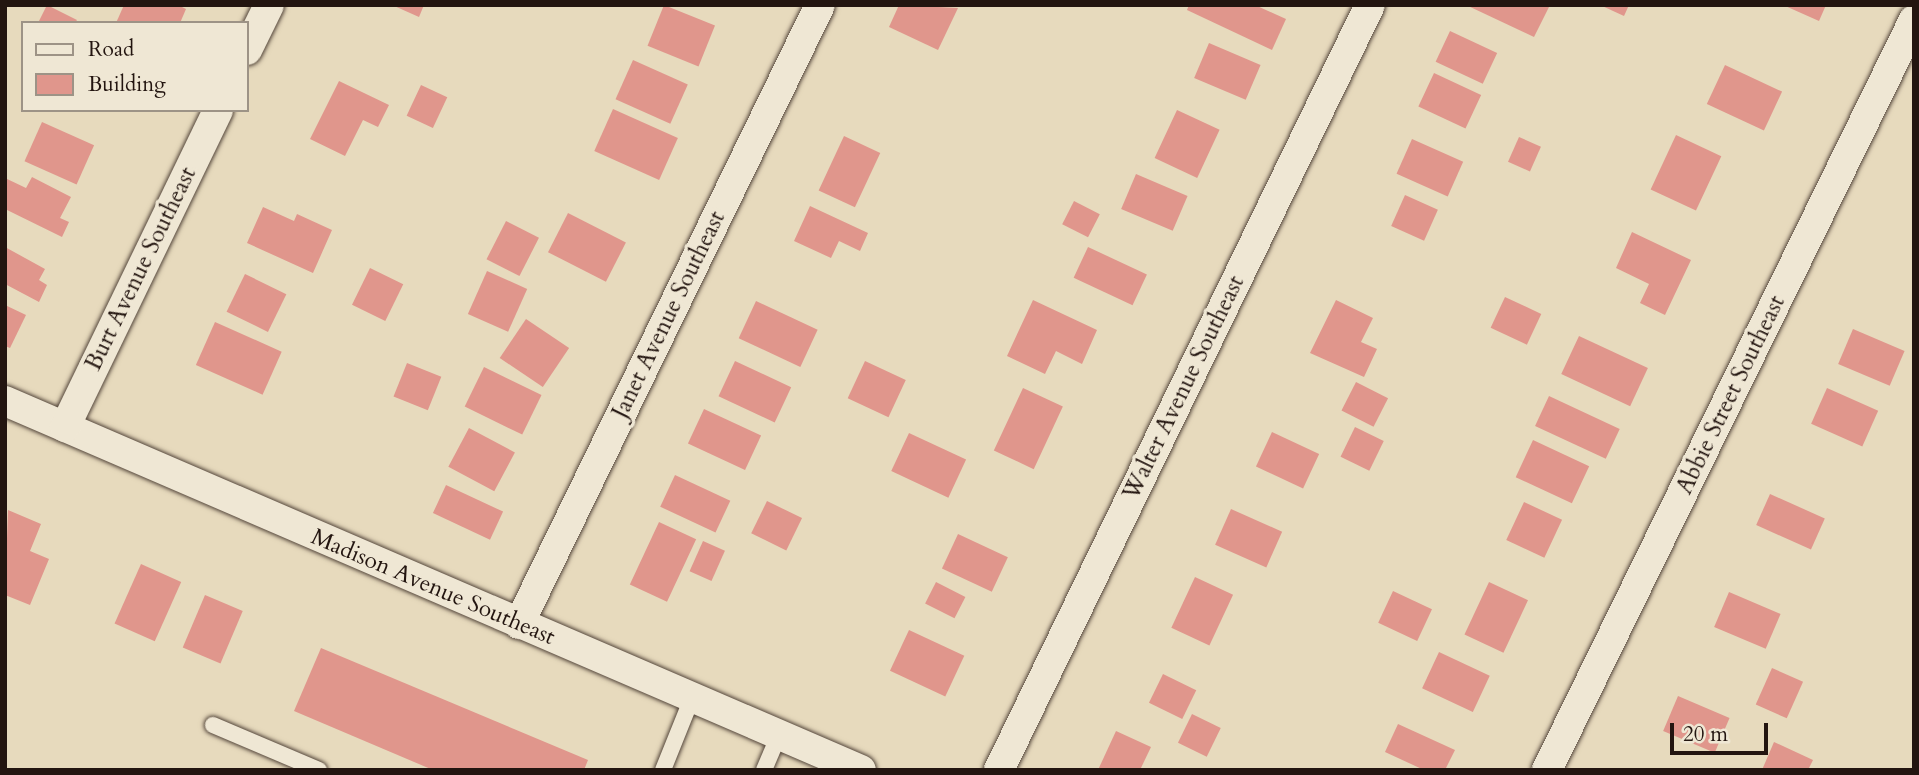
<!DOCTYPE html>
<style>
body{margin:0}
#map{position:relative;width:1919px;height:775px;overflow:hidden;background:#e7dabd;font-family:Cardo,serif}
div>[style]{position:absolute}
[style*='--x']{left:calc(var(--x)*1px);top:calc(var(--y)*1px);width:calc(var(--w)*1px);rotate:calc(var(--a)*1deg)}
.building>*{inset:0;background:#e0968c;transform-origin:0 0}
.roads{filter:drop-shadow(0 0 2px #54463b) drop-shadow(0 0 2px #54463b)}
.lane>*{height:16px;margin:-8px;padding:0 8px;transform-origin:8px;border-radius:8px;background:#efe7d4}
.street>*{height:30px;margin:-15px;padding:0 15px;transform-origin:15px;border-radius:15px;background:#efe7d4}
span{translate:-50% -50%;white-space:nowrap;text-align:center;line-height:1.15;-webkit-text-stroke:7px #efe7d4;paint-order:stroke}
.street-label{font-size:23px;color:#231510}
.frame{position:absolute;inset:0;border:7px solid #231510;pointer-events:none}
.legend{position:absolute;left:21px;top:21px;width:228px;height:91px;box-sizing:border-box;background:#efe7d4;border:2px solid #9d9386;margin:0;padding:9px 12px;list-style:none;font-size:21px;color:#231510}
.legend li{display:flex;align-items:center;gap:14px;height:35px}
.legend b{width:35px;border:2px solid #9d9386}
.scale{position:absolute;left:1670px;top:723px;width:98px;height:32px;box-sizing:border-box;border:4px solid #231510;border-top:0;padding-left:9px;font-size:21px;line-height:24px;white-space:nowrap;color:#231510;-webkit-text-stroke:5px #efe7d4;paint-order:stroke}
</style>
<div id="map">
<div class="building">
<i style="clip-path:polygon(47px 5px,77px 20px,75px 23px,38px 23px)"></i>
<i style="clip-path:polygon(124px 5px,178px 5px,186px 9px,180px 23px,116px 23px)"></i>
<i style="clip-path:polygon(392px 5px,424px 5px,419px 17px)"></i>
<i style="left:664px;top:5px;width:55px;height:44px;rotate:22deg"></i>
<i style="clip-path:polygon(899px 5px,958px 8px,938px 50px,889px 27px)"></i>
<i style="clip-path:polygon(1189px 5px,1255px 5px,1286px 19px,1272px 50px,1187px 10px)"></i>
<i style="clip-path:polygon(1466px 5px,1546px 5px,1549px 7px,1534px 37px)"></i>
<i style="clip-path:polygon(1600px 5px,1629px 5px,1624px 16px)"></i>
<i style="clip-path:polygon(1783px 5px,1826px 5px,1819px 21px)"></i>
<i style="left:1450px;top:31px;width:52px;height:34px;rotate:25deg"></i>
<i style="left:1209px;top:43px;width:56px;height:38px;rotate:23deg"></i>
<i style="left:633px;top:60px;width:60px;height:43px;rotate:24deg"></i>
<i style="left:1725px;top:65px;width:63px;height:43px;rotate:25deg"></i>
<i style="left:1434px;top:73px;width:52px;height:37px;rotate:25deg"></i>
<i style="clip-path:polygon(339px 81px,389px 105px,378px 127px,363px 120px,345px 156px,310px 139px)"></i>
<i style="left:421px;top:85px;width:29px;height:34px;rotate:25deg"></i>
<i style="left:613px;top:109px;width:71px;height:46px;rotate:24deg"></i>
<i style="left:1177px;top:110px;width:47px;height:53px;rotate:25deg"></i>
<i style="left:42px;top:122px;width:57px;height:43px;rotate:24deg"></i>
<i style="left:1676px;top:135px;width:50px;height:60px;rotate:25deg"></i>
<i style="left:844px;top:136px;width:40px;height:60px;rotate:25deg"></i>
<i style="left:1519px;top:137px;width:24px;height:27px;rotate:24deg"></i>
<i style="left:1412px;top:139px;width:56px;height:38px;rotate:24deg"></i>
<i style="left:1136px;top:174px;width:56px;height:38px;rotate:23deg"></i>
<i style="clip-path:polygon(32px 177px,71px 197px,60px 218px,69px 222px,62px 237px,5px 209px,5px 178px,26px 188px)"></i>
<i style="left:1405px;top:195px;width:36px;height:34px;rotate:24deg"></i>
<i style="left:1074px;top:201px;width:29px;height:26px;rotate:27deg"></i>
<i style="clip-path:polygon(810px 206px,868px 233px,860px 251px,839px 241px,831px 258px,794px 241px)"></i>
<i style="clip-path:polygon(263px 207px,294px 221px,297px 214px,332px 230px,313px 273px,247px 243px)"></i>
<i style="left:568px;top:213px;width:65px;height:44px;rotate:27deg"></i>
<i style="left:506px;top:221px;width:37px;height:43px;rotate:27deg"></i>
<i style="clip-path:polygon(1632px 232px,1691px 260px,1665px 315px,1640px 303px,1649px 284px,1616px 268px)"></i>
<i style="clip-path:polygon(5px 247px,45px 269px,39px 280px,47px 285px,39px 302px,5px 284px)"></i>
<i style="left:1088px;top:247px;width:65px;height:34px;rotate:25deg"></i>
<i style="left:370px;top:268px;width:37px;height:41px;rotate:26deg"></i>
<i style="left:487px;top:271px;width:44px;height:47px;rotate:24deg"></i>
<i style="left:245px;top:274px;width:46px;height:42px;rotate:26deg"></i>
<i style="left:1505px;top:297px;width:40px;height:34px;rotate:25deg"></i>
<i style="clip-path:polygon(1033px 300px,1097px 330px,1082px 364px,1056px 351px,1045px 374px,1007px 356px)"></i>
<i style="clip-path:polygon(1336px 300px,1373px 318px,1361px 342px,1377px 349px,1364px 377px,1310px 353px)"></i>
<i style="left:756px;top:301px;width:68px;height:41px;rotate:25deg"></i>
<i style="clip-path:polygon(5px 305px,26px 315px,10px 348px,5px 346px)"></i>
<i style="left:526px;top:319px;width:52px;height:47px;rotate:34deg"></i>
<i style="left:215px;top:322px;width:73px;height:47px;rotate:24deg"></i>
<i style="left:1853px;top:329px;width:56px;height:38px;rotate:23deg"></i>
<i style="left:1579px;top:336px;width:76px;height:42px;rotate:25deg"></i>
<i style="left:735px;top:361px;width:62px;height:39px;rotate:25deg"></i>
<i style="left:865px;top:361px;width:45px;height:41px;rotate:25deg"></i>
<i style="left:407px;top:363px;width:37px;height:36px;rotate:22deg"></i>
<i style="left:484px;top:367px;width:64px;height:44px;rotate:26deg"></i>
<i style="left:1356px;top:382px;width:36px;height:32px;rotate:27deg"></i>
<i style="left:1023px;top:388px;width:44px;height:69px;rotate:25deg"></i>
<i style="left:1827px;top:388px;width:56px;height:39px;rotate:24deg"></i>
<i style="left:1549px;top:396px;width:78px;height:33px;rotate:25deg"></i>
<i style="left:704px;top:409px;width:63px;height:38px;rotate:25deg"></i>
<i style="left:1355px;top:427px;width:32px;height:33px;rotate:26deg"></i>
<i style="left:469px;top:428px;width:52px;height:44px;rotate:28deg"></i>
<i style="left:1272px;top:432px;width:52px;height:38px;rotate:25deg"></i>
<i style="left:909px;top:433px;width:63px;height:42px;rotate:25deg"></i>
<i style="left:1533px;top:440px;width:62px;height:41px;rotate:25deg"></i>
<i style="left:675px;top:475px;width:61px;height:35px;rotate:25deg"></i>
<i style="left:446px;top:485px;width:63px;height:31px;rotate:25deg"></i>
<i style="left:1770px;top:494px;width:60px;height:34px;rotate:24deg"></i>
<i style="left:767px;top:501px;width:39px;height:36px;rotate:26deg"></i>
<i style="left:1524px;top:502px;width:42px;height:42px;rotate:25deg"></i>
<i style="left:1231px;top:509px;width:56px;height:39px;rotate:24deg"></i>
<i style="clip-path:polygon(8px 510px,41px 524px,30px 551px,49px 559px,30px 605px,5px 595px)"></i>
<i style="left:659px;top:522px;width:41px;height:69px;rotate:25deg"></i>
<i style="left:958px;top:534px;width:55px;height:38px;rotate:25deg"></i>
<i style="left:703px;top:541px;width:24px;height:33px;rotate:24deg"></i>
<i style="left:141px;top:564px;width:44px;height:65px;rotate:24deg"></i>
<i style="left:1195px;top:577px;width:42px;height:56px;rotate:25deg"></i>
<i style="left:936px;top:582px;width:33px;height:24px;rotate:27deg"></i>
<i style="left:1489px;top:582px;width:43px;height:58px;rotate:25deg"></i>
<i style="left:1393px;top:591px;width:43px;height:35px;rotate:25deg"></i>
<i style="left:1729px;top:592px;width:56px;height:38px;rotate:23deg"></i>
<i style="left:205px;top:595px;width:41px;height:57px;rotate:23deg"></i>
<i style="left:909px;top:630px;width:61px;height:45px;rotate:25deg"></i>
<i style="clip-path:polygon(321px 648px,588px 760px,584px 770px,433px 770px,294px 711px)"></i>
<i style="left:1439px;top:652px;width:56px;height:40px;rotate:25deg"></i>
<i style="left:1772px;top:668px;width:34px;height:40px;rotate:24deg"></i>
<i style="left:1163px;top:674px;width:37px;height:32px;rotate:26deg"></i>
<i style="left:1678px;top:696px;width:56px;height:38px;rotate:23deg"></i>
<i style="left:1192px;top:714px;width:32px;height:32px;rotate:26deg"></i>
<i style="clip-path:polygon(1398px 724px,1455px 750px,1445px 770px,1424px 770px,1385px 752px)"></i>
<i style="clip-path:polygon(1116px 731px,1151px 747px,1140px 770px,1098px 770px)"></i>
<i style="clip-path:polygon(1774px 742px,1813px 760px,1808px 770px,1762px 770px)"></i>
</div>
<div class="roads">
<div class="lane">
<i style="--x:213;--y:725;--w:115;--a:23"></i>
<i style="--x:663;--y:770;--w:78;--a:-68.1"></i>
<i style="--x:764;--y:770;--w:39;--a:-67"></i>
</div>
<div class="street">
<i style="--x:247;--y:50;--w:50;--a:-63.9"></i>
<i style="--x:5;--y:401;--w:932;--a:23.32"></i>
<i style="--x:65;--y:427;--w:352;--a:-64.2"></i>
<i style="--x:519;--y:624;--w:688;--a:-64.07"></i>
<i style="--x:999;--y:770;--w:850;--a:-64.13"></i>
<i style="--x:1547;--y:770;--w:835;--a:-63.93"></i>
</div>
</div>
<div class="street-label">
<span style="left:141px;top:269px;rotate:-64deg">Burt Avenue Southeast</span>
<span style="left:669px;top:315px;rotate:-64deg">Janet Avenue Southeast</span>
<span style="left:1184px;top:388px;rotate:-64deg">Walter Avenue Southeast</span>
<span style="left:1731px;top:395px;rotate:-64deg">Abbie Street Southeast</span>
<span style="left:433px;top:587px;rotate:23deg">Madison Avenue Southeast</span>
</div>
<div class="frame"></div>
<ul class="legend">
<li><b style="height:9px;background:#efe7d4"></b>Road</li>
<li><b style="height:19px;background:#e0968c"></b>Building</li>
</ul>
<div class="scale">20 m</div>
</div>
